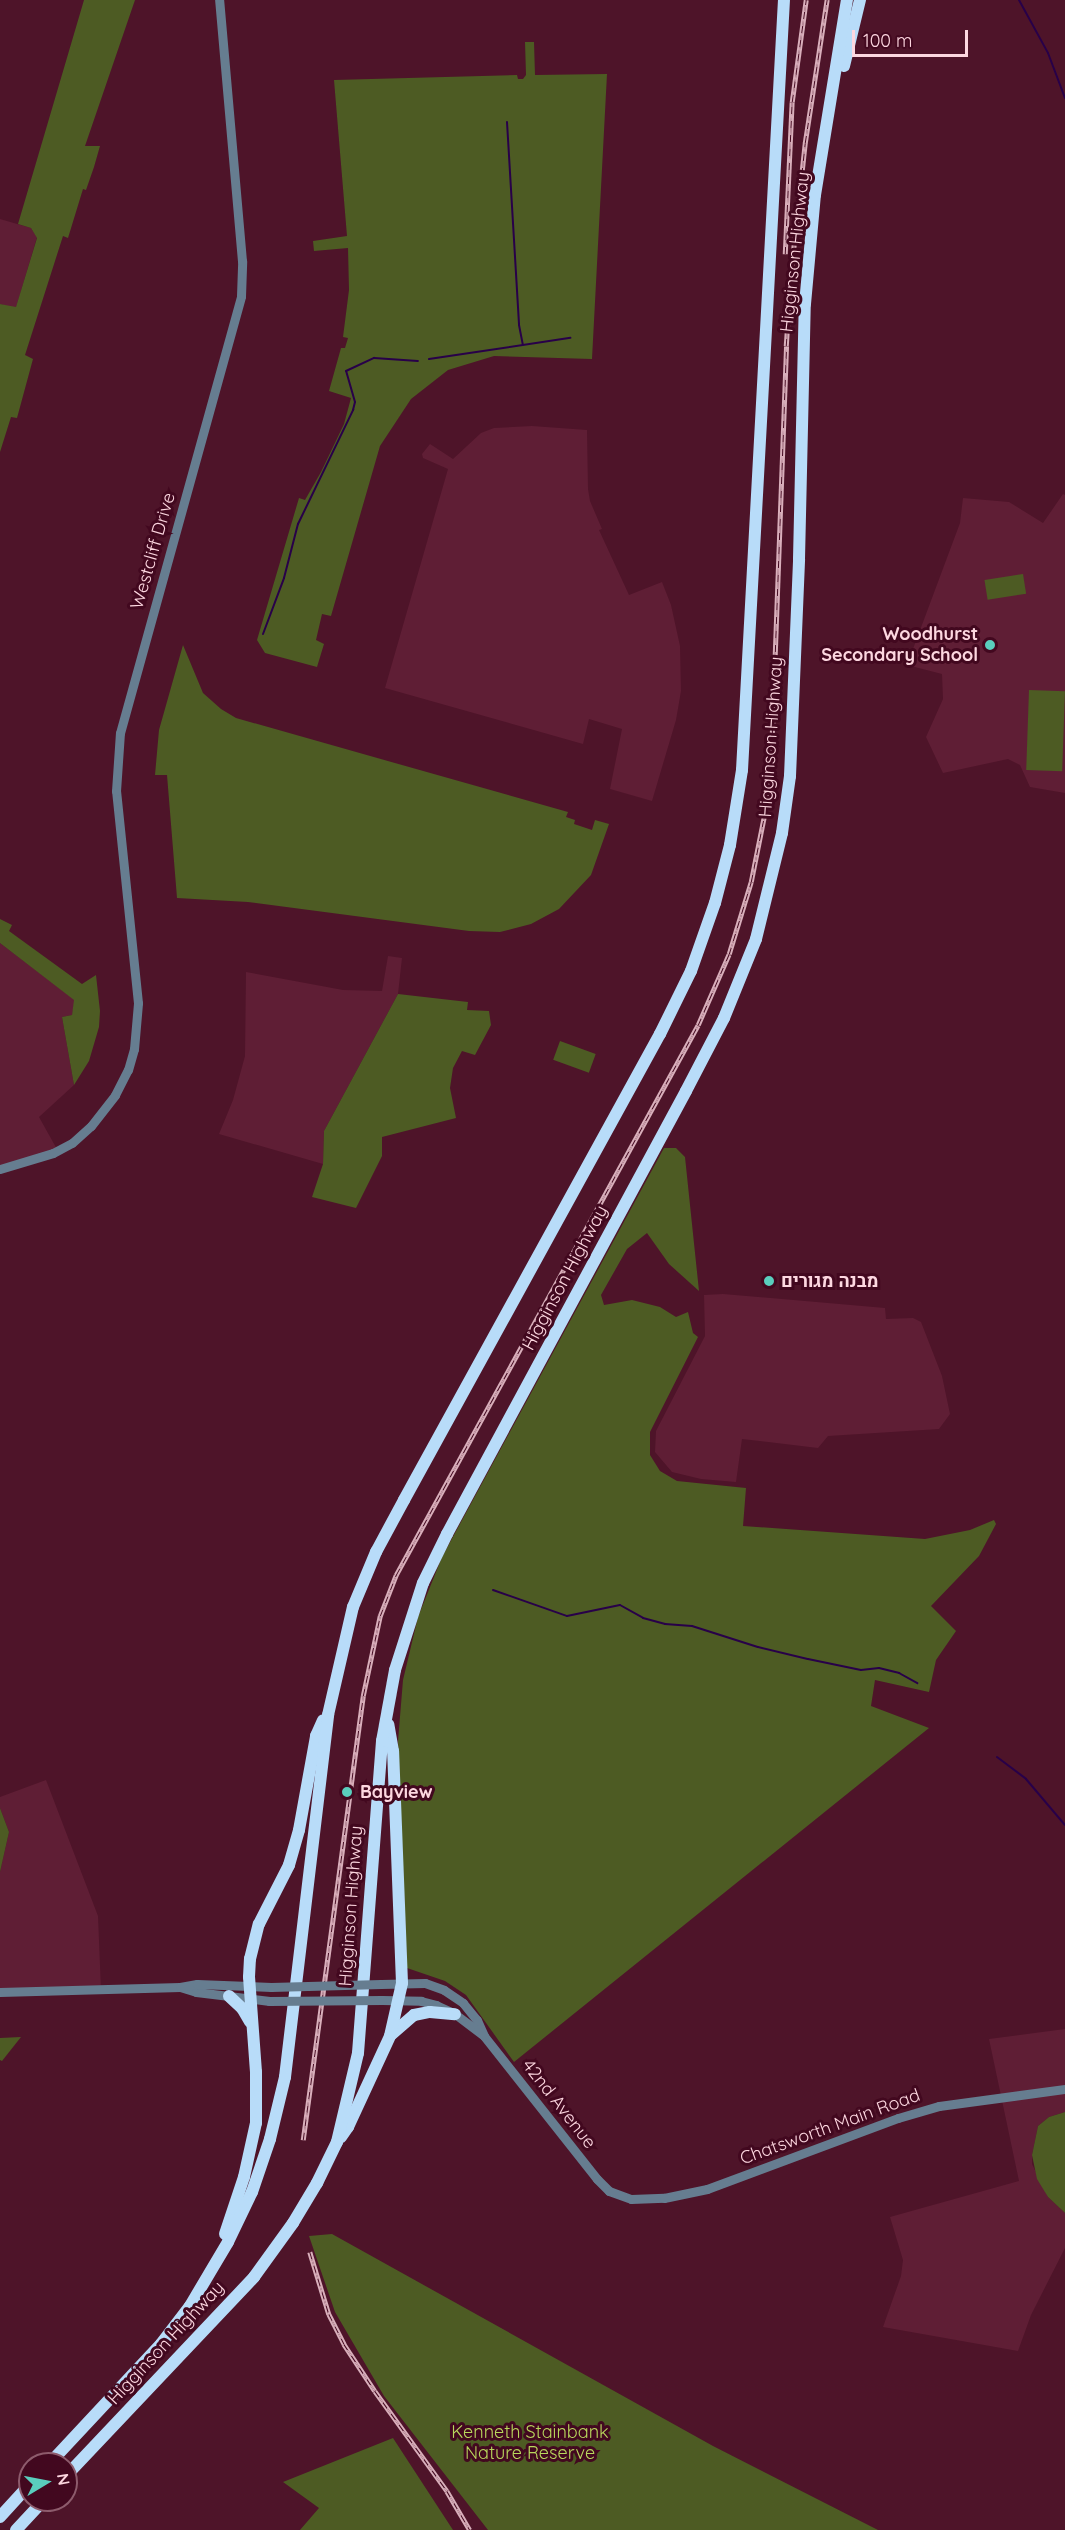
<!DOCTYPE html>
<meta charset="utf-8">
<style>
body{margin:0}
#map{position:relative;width:1065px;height:2530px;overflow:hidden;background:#4e1429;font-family:Quicksand,Heebo,sans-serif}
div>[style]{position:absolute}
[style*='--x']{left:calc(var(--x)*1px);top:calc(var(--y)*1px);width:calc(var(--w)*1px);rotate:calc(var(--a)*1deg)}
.built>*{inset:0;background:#5f1e35}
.green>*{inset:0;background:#4d5b23;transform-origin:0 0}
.stream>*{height:2px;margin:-1px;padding:0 1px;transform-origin:1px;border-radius:1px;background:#280049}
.tertiary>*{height:9px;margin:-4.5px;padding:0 4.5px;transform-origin:4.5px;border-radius:4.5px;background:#667d90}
.trunk>*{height:12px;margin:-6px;padding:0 6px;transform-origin:6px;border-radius:6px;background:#b8dcf9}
.rail>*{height:4.5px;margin-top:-2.25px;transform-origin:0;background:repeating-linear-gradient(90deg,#42081f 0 7px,#d9afbb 0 14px);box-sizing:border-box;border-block:2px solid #d9afbb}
.tertiary-bridge>*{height:9px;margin:-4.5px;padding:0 4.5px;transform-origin:4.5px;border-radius:4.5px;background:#667d90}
.dots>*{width:16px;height:16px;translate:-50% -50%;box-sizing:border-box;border:3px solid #42081f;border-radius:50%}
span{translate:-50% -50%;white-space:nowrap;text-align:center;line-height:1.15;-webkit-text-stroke:6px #42081f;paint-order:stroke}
.street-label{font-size:18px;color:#fdd7e0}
.poi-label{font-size:18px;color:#fdd7e0;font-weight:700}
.right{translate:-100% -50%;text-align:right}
.left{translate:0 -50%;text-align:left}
.park-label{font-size:18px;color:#b8d85d}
.north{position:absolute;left:18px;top:2452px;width:60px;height:60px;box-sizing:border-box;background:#42081f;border:2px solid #8d5b6c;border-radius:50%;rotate:80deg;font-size:16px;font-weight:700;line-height:24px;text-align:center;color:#fdd7e0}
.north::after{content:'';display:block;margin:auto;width:21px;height:27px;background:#5acebd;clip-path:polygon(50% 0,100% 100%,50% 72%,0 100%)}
.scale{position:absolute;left:852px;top:30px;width:116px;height:27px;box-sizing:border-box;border:3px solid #fdd7e0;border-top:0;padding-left:8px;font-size:18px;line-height:21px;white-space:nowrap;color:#fdd7e0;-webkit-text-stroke:4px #42081f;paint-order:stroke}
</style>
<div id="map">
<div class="built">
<i style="clip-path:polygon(0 219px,31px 228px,37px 237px,16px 308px,0 304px)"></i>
<i style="clip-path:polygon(532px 426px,587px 430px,588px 489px,590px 501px,602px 529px,599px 530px,629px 595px,662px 582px,671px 605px,680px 646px,681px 691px,676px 720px,652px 801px,610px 789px,622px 729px,589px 719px,583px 744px,385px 688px,448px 469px,423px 458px,422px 454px,430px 444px,453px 459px,481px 433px,494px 428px)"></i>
<i style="clip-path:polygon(1063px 494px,1065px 495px,1065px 793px,1030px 787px,1020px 765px,1008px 759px,943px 773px,926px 737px,943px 699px,942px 674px,907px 665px,960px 523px,963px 498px,1009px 502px,1043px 523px)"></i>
<i style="clip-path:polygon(0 943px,75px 1000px,72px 1015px,62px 1017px,74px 1085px,39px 1117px,58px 1151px,0 1170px)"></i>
<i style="clip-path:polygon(388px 956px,402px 958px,398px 994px,324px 1131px,323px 1164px,219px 1134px,233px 1100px,245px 1056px,246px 972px,343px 990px,382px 991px)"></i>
<i style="clip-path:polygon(723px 1294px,885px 1308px,886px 1319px,913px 1318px,921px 1322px,942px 1376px,950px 1414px,939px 1429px,828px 1436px,818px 1448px,742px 1439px,736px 1482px,701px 1479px,672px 1472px,655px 1452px,656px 1431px,705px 1336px,704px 1295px)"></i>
<i style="clip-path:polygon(46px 1780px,98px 1916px,101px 1990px,0 1992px,0 1872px,9px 1832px,0 1808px,0 1797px)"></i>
<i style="clip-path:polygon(1065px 2029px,1065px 2112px,1049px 2117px,1038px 2126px,1032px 2155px,1032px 2164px,1048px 2197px,1065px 2213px,1065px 2248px,1031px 2315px,1018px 2351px,883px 2327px,901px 2276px,903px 2260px,890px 2217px,1019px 2181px,989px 2039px)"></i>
</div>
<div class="green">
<i style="clip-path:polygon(84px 0,135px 0,85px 146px,100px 146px,94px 167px,86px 190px,83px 189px,68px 238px,63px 236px,25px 355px,33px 359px,17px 418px,11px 417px,0 452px,0 304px,16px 307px,37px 238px,31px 228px,18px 224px)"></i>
<i style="clip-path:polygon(525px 42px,534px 42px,535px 75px,607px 74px,592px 359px,494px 356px,448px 370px,411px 399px,380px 446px,331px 616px,322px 614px,316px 640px,324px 644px,317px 667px,265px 653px,257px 640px,299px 498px,305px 500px,321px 472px,344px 424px,351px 398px,329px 391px,341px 348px,345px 348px,348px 338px,343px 337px,349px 290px,348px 248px,314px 251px,313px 241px,347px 236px,334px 80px,517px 75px,518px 79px,523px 79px,526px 75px)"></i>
<i style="left:1023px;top:574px;width:20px;height:39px;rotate:81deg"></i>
<i style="clip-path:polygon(183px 645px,203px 693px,221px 709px,236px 718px,568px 812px,566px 817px,575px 820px,574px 824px,592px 830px,595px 820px,609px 824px,591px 875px,559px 909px,531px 924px,500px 932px,469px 931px,248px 902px,177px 898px,167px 775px,155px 775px,159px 730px)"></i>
<i style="left:1029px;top:690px;width:36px;height:80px;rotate:2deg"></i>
<i style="clip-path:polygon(0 919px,12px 925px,9px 931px,82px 984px,96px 975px,100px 1011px,99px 1027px,89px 1061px,74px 1085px,62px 1017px,72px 1015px,74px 1000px,0 943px)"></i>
<i style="clip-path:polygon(398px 994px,468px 1002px,467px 1010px,489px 1011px,491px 1025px,475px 1055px,462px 1051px,453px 1068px,450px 1088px,456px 1118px,382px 1137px,382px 1156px,356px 1208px,312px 1197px,323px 1164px,324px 1131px)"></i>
<i style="left:560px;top:1041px;width:38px;height:20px;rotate:20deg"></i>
<i style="clip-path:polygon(664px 1148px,676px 1148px,685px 1157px,699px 1291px,669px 1264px,647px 1233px,627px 1249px,601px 1295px,604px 1305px,632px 1300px,660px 1307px,676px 1317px,688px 1312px,693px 1333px,698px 1337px,650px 1432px,650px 1455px,660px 1471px,677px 1481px,746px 1488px,743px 1526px,925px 1539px,970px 1530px,994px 1520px,996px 1524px,979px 1556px,931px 1606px,956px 1631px,936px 1660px,929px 1692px,875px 1680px,871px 1706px,929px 1728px,514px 2062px,466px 1995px,445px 1981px,407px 1968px,398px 1741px,403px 1680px,418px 1617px,442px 1557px)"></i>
<i style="clip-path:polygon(0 1808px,9px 1832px,0 1872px)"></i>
<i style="clip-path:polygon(21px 2037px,2px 2061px,0 2060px,0 2038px)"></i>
<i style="clip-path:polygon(1065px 2112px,1065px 2213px,1048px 2197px,1037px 2179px,1032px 2155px,1038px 2126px,1049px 2117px)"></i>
<i style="clip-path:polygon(332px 2234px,713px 2446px,878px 2530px,488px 2530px,384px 2396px,335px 2312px,309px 2236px)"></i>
<i style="clip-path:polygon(393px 2438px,453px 2530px,300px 2530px,319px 2508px,283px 2482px)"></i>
</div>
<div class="stream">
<i style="--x:1019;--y:0;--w:60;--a:61.3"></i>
<i style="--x:1048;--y:53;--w:48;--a:69.3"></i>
<i style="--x:507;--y:122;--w:203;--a:86.6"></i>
<i style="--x:519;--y:325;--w:20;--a:79"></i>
<i style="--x:429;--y:359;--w:143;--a:-8.5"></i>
<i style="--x:263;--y:634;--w:60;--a:-69.4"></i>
<i style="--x:284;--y:578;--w:56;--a:-75.5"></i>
<i style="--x:298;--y:524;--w:127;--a:-64.2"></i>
<i style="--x:353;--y:410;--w:8;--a:-76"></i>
<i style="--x:355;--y:402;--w:32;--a:-106"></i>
<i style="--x:346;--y:371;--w:31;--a:-25"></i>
<i style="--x:374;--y:358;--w:44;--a:3.9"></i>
<i style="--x:493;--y:1590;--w:78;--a:19.4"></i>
<i style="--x:567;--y:1616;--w:54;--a:-11.7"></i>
<i style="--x:620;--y:1605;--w:26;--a:29"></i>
<i style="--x:643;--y:1618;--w:23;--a:15"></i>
<i style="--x:665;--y:1624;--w:27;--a:4"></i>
<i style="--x:692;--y:1626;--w:69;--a:17.7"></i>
<i style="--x:758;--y:1647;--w:51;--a:13.5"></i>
<i style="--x:808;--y:1659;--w:54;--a:11.7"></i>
<i style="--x:861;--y:1670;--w:18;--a:-6"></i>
<i style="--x:879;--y:1668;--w:21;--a:14"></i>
<i style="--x:899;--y:1673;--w:21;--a:29"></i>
<i style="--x:997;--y:1757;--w:36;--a:37"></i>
<i style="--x:1026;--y:1779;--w:60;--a:49.7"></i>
</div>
<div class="tertiary">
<i style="--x:0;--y:1169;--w:55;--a:-16.8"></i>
<i style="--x:53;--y:1153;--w:21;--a:-28"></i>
<i style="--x:72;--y:1143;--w:25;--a:-42"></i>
<i style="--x:91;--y:1126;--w:39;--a:-52"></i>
<i style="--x:115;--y:1095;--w:28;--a:-63"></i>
<i style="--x:128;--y:1070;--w:22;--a:-74"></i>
<i style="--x:134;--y:1049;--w:46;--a:-85"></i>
<i style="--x:138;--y:1003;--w:213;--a:-95.9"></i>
<i style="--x:116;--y:791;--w:58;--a:-86.1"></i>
<i style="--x:120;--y:733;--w:453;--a:-74.5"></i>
<i style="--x:241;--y:296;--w:35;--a:-88"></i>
<i style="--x:242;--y:261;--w:262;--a:-95"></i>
<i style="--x:381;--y:1984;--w:44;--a:-1.3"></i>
<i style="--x:425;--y:1983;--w:20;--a:20"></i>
<i style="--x:444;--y:1990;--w:23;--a:34"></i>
<i style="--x:463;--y:2003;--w:22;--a:51"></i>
<i style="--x:477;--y:2020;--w:17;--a:66"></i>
<i style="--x:484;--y:2036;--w:182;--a:51.7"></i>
<i style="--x:597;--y:2179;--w:17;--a:45"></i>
<i style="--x:609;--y:2191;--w:23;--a:20"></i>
<i style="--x:631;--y:2199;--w:33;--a:-2"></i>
<i style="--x:664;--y:2198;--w:44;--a:-11.8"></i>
<i style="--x:707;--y:2189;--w:204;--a:-20.4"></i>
<i style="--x:898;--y:2118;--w:43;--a:-16.3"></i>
<i style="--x:939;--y:2106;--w:127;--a:-7.7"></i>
<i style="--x:180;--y:1987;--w:17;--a:17"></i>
<i style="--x:196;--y:1992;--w:74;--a:7"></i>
<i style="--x:0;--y:1992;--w:180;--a:-1.6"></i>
<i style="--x:180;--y:1987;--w:17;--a:-10"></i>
<i style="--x:197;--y:1984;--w:74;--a:2.3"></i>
<i style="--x:382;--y:2000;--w:39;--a:1"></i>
<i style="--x:421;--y:2001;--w:16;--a:15"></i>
<i style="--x:436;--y:2005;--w:21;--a:25"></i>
<i style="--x:455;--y:2014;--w:36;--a:37"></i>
</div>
<div class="trunk">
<i style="--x:844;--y:66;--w:68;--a:-76.4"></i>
<i style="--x:229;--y:1996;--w:18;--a:43"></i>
<i style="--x:242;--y:2008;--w:16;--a:60"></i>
<i style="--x:392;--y:2034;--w:29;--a:-41"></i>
<i style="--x:414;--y:2015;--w:16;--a:-11"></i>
<i style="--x:430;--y:2012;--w:25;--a:5"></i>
<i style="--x:341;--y:2137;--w:12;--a:-55"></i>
<i style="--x:348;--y:2127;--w:100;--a:-65.2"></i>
<i style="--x:390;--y:2036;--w:54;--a:-77.2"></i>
<i style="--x:402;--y:1983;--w:232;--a:-92.2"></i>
<i style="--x:393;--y:1751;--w:27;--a:-100"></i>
<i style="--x:225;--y:2234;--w:60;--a:-71.6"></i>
<i style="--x:244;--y:2177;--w:55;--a:-77.5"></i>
<i style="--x:256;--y:2123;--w:51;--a:-90"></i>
<i style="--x:256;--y:2072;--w:95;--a:-94.2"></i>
<i style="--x:249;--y:1977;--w:18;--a:-87"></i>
<i style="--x:250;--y:1959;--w:36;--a:-76"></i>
<i style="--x:259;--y:1924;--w:66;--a:-63"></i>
<i style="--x:289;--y:1865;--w:36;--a:-74"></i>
<i style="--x:299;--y:1830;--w:96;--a:-79.7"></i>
<i style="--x:316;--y:1736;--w:17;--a:-66"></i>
<i style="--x:49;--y:2464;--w:164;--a:-47"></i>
<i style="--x:161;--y:2344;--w:48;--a:-52.7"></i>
<i style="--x:190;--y:2306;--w:74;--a:-59.3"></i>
<i style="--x:228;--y:2242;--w:55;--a:-64.4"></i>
<i style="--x:252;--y:2192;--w:56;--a:-71.2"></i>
<i style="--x:270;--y:2139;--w:64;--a:-76.4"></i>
<i style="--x:285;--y:2077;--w:365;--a:-83.2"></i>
<i style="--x:328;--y:1715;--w:111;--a:-77"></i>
<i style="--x:353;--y:1607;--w:60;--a:-67.3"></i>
<i style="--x:376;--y:1552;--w:59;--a:-61.7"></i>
<i style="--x:404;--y:1500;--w:532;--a:-61.22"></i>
<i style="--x:660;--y:1034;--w:70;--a:-63.8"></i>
<i style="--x:691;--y:971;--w:72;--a:-70.6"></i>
<i style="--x:715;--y:903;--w:60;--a:-75.5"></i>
<i style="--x:730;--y:845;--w:76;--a:-80.9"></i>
<i style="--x:742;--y:770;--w:771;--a:-86.88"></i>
<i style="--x:66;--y:2476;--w:274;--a:-46.6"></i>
<i style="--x:254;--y:2277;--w:67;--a:-54.2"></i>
<i style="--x:293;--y:2223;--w:47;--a:-59"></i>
<i style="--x:317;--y:2183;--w:46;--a:-64"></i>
<i style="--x:337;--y:2142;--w:91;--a:-76.7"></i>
<i style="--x:358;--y:2053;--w:313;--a:-85.6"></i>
<i style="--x:382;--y:1741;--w:72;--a:-79.6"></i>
<i style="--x:395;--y:1670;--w:91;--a:-72.2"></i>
<i style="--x:423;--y:1583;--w:55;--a:-63.9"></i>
<i style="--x:447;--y:1534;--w:503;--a:-61.65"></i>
<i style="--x:686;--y:1091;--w:82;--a:-62.5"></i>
<i style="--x:724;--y:1018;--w:85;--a:-67.9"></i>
<i style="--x:756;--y:939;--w:109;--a:-76.2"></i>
<i style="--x:782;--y:833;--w:58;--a:-82"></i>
<i style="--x:790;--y:776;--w:217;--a:-87.6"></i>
<i style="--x:799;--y:559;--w:255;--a:-88.7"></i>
<i style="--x:805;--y:304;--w:109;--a:-84.8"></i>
<i style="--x:815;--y:195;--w:198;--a:-80.7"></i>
<i style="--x:0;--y:2517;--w:45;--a:-47.7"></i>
<i style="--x:16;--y:2530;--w:41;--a:-47"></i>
</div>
<div class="rail">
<i style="--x:785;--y:254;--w:152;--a:-87.4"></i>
<i style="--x:792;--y:102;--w:103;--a:-82.2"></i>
<i style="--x:303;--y:2140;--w:448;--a:-82.3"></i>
<i style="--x:363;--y:1696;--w:82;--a:-78"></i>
<i style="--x:380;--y:1616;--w:44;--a:-68.7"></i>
<i style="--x:396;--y:1575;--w:627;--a:-61.23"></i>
<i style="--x:698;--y:1025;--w:77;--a:-66.4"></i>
<i style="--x:729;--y:954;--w:75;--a:-73"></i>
<i style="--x:751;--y:882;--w:76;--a:-78.7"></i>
<i style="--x:766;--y:807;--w:71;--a:-85.2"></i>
<i style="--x:772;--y:736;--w:390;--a:-87.9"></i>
<i style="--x:786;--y:346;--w:74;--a:-86.1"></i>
<i style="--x:791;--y:272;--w:130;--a:-83.8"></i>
<i style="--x:805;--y:143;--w:145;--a:-81.3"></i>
<i style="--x:310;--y:2252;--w:65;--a:73"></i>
<i style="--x:329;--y:2314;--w:34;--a:63"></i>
<i style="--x:344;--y:2344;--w:56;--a:56.6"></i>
<i style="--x:375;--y:2391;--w:123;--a:54.2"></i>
<i style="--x:447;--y:2491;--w:45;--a:59.5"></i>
</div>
<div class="tertiary-bridge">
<i style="--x:271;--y:1987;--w:110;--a:-1.6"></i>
<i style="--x:269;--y:2001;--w:113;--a:-0.5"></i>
</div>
<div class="dots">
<i style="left:990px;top:645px;background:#5acebd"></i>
<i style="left:769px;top:1281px;background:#5acebd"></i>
<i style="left:347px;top:1792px;background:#5acebd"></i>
</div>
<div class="street-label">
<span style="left:795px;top:252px;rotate:-84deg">Higginson Highway</span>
<span style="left:153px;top:551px;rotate:-74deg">Westcliff Drive</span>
<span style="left:771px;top:737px;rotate:-86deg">Higginson Highway</span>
<span style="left:565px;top:1278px;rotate:-62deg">Higginson Highway</span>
<span style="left:351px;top:1906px;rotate:-86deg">Higginson Highway</span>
<span style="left:559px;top:2104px;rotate:52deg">42nd Avenue</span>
<span style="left:830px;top:2127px;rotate:-20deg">Chatsworth Main Road</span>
<span style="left:166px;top:2343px;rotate:-47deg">Higginson Highway</span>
</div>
<div class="poi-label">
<span class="right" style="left:978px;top:645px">Woodhurst<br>Secondary School</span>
<span class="left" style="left:781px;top:1281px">מבנה מגורים</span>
<span class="left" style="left:360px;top:1792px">Bayview</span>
</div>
<div class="park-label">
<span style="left:530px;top:2443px">Kenneth Stainbank<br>Nature Reserve</span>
</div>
<div class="north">N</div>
<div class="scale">100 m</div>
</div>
